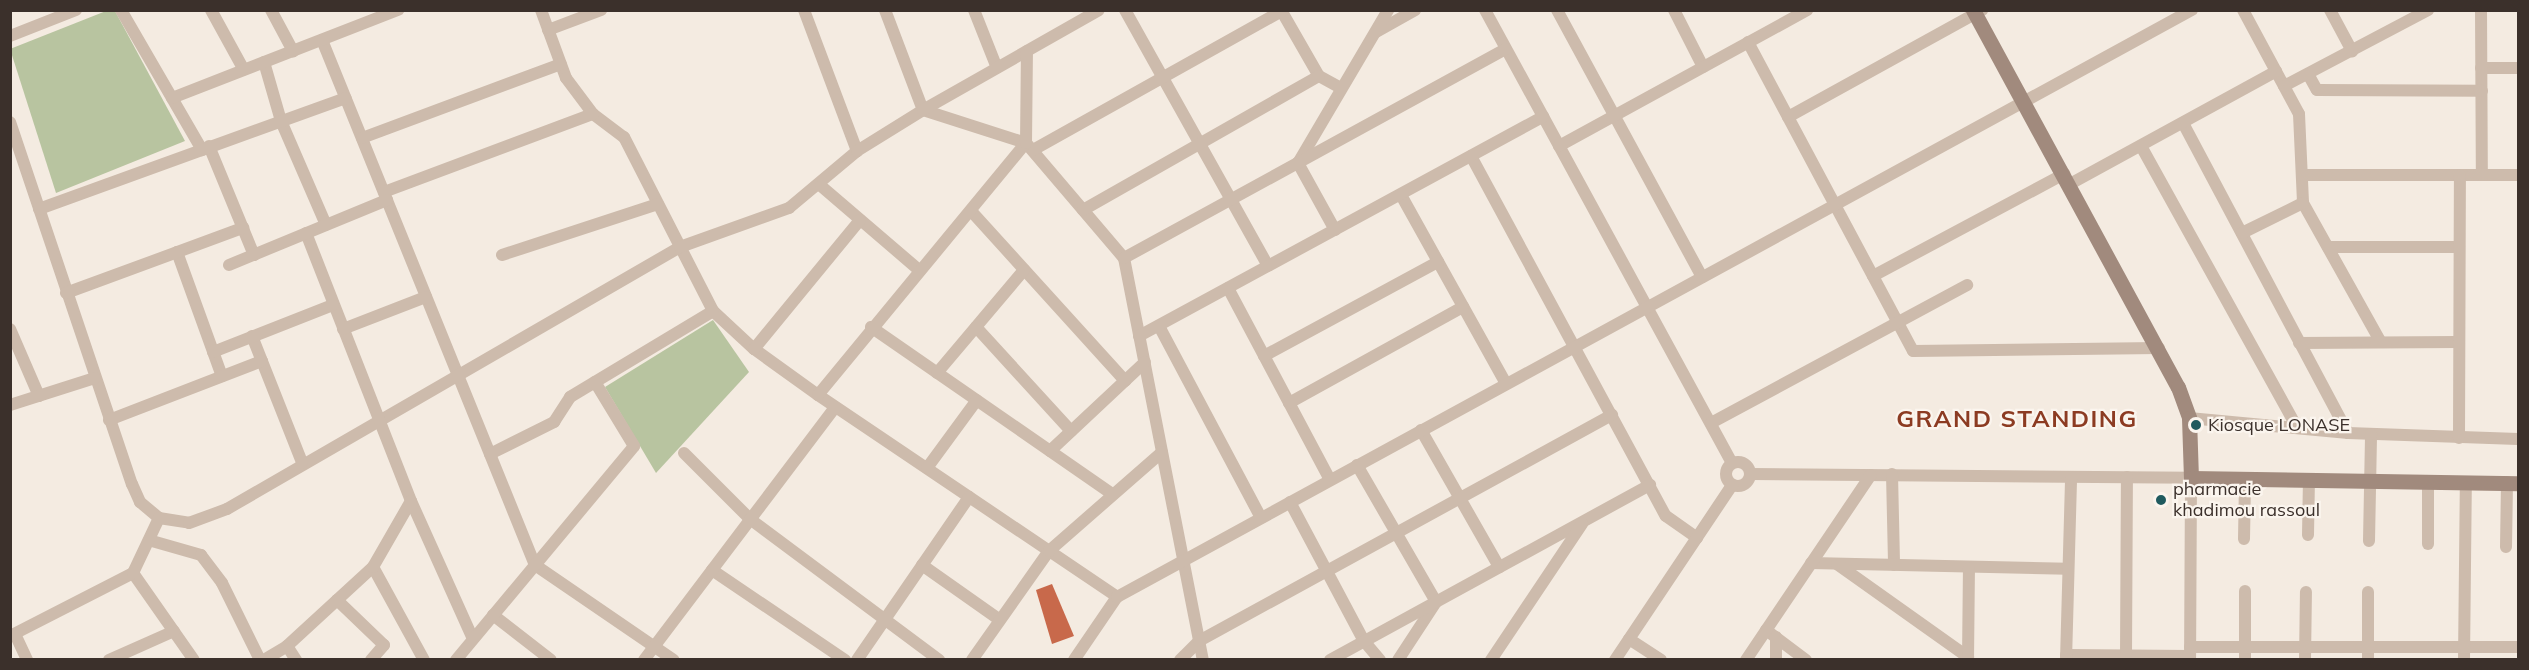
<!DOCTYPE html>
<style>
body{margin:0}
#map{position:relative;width:2529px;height:670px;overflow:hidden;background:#f4ebe1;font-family:Mulish,sans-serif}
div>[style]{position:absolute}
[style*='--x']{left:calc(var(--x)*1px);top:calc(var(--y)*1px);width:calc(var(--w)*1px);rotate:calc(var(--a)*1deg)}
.green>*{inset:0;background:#b8c4a0}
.building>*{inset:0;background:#c8694b}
.street>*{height:12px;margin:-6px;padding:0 6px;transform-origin:6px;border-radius:6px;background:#cdbbac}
.street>.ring{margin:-6px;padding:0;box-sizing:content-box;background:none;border:12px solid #cdbbac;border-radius:50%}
.secondary>*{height:15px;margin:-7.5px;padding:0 7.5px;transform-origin:7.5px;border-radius:7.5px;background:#a18a7d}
.dots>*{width:16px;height:16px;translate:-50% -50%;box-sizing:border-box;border:3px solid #fbf5ee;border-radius:50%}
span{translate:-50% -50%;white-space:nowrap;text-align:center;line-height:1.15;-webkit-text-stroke:4.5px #fbf5ee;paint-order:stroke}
.poi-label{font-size:18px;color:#3b302b}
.left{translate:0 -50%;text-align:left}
.district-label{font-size:24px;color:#8c3b22;font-weight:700;letter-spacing:1.5px}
.frame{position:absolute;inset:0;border:12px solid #3b302b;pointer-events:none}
</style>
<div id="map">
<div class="green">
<i style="clip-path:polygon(106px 11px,115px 11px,185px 141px,56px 193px,10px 49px)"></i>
<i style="clip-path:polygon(713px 320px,749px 372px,656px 473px,605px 387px)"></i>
</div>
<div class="building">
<i style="clip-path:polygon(1052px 584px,1074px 636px,1052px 644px,1036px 590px)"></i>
</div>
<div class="street">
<i style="--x:121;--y:10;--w:162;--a:59.9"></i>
<i style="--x:211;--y:10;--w:68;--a:61.2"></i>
<i style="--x:271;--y:10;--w:47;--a:61.8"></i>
<i style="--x:541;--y:10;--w:72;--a:69.8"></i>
<i style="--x:566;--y:78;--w:45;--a:53.1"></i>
<i style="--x:593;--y:114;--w:39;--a:37"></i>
<i style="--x:624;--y:137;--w:195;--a:62.9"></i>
<i style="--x:713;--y:311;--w:56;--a:42.8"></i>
<i style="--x:754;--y:349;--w:79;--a:35.7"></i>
<i style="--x:818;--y:395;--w:361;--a:34"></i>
<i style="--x:804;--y:10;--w:151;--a:69.4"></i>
<i style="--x:885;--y:10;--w:107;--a:69.2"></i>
<i style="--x:974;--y:10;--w:62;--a:68.4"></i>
<i style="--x:1125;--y:10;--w:293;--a:60.8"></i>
<i style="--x:1281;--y:10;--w:76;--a:60.1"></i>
<i style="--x:1319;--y:76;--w:25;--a:29"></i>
<i style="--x:1485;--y:10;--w:516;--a:61.4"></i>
<i style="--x:1557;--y:10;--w:304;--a:61.5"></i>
<i style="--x:1674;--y:10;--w:64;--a:63"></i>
<i style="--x:2243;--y:10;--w:118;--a:61.7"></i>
<i style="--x:2299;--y:114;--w:89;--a:87.4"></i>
<i style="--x:2303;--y:203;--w:158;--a:60.8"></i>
<i style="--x:2330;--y:10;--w:47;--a:61.8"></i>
<i style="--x:2481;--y:10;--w:165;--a:89.7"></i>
<i style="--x:548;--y:30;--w:57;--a:-20.7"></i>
<i style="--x:1376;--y:32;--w:45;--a:-29.4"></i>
<i style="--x:10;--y:36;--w:71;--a:-21.5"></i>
<i style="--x:322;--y:40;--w:567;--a:67.92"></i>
<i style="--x:535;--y:565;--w:168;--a:34.4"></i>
<i style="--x:1748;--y:42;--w:350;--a:61.9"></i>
<i style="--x:1913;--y:351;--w:246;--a:-0.7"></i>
<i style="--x:264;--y:62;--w:61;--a:73.9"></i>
<i style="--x:281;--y:121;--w:113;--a:66.6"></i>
<i style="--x:2481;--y:68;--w:37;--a:0"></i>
<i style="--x:2308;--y:74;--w:18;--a:61"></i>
<i style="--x:2317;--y:90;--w:165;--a:0.3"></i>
<i style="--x:2284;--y:86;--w:163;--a:-27.8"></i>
<i style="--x:172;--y:98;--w:243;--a:-21.3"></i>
<i style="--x:923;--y:110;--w:108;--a:17.8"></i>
<i style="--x:1026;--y:143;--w:151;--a:49.6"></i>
<i style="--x:1124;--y:258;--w:410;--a:78.9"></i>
<i style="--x:1788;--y:117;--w:222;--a:-28.9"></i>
<i style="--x:10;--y:122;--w:382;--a:71.4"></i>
<i style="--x:132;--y:484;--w:20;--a:66"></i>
<i style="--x:140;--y:502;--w:25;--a:40"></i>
<i style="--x:159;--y:518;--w:30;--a:9"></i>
<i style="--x:189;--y:523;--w:40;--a:-20.2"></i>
<i style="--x:227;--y:509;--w:523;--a:-30.04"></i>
<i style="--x:680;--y:247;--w:116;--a:-19.7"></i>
<i style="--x:789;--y:208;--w:89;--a:-40"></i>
<i style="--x:857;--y:151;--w:78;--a:-31.8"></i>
<i style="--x:923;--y:110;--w:202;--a:-29.6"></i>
<i style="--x:2183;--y:123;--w:351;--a:62"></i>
<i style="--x:362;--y:138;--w:212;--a:-20.4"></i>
<i style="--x:209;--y:146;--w:118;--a:67.6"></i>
<i style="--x:1559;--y:146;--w:283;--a:-28.7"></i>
<i style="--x:2141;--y:146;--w:322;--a:61"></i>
<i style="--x:1033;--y:150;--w:287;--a:-29.2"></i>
<i style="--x:1471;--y:156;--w:409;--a:61.6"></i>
<i style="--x:1666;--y:516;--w:38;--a:35"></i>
<i style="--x:2302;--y:175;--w:216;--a:0"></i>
<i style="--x:2070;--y:184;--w:235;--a:-28.7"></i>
<i style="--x:821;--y:186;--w:130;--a:40.6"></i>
<i style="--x:384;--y:192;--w:223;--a:-20.5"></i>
<i style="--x:1401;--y:195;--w:216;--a:60.9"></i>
<i style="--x:39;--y:209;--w:326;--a:-19.9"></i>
<i style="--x:1083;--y:210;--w:271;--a:-29.6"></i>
<i style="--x:972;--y:212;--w:228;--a:47.8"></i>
<i style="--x:1335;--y:230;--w:77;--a:-118.9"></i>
<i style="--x:1298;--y:163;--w:178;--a:-59.5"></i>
<i style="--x:306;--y:233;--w:288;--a:68.6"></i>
<i style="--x:411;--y:501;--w:151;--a:65.8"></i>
<i style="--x:2242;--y:233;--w:68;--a:-26.2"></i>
<i style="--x:2328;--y:247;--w:131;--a:0"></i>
<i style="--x:177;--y:252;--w:132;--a:70.1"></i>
<i style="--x:502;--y:255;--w:164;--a:-18.1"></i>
<i style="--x:1124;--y:258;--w:435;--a:-28.7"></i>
<i style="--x:229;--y:265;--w:171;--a:-22.4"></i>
<i style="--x:1873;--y:276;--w:217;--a:-28.1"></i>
<i style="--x:1228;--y:288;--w:217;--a:62"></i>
<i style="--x:66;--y:293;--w:189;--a:-20.2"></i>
<i style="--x:1159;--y:326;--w:217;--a:62"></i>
<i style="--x:871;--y:327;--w:292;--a:34.7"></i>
<i style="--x:976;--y:327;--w:141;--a:47.6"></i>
<i style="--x:10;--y:329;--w:73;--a:66.6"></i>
<i style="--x:343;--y:329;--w:89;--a:-21.1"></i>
<i style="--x:252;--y:336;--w:136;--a:68.4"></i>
<i style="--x:1139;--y:336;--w:460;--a:-28.5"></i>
<i style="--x:2299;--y:343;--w:158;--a:-0.4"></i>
<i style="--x:754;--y:349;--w:167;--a:-50.6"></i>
<i style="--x:213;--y:352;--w:129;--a:-21.4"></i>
<i style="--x:1264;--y:356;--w:198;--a:-28.4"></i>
<i style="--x:937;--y:373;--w:135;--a:-49.8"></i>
<i style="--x:818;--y:395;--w:327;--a:-50.5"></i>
<i style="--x:1026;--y:143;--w:92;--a:-89.4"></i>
<i style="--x:1289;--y:403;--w:199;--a:-28.9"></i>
<i style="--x:10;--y:405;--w:89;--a:-17.6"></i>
<i style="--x:2189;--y:418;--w:160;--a:5.4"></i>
<i style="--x:2348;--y:433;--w:170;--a:2"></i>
<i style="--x:109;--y:420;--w:164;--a:-21.1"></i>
<i style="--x:1711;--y:423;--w:291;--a:-28.3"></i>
<i style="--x:1421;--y:430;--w:158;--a:60.3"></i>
<i style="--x:2459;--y:438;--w:263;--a:-89.8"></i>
<i style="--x:1050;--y:451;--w:130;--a:-43.1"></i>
<i style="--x:684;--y:453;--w:93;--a:45"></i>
<i style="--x:750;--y:519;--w:236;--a:36.7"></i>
<i style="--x:490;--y:454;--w:72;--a:-26.6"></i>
<i style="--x:554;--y:422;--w:30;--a:-57"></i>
<i style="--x:570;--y:397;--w:167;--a:-31"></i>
<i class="ring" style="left:1726px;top:462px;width:12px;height:12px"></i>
<i style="--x:1357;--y:465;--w:158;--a:60"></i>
<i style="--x:1436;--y:602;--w:69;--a:123.2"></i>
<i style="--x:927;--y:468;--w:84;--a:-53.7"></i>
<i style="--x:1751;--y:474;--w:440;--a:0.5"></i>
<i style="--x:2191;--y:478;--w:182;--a:90.3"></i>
<i style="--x:1892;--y:474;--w:91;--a:88.7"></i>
<i style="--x:1290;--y:502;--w:157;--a:62"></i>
<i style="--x:1364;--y:641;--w:25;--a:50"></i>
<i style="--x:2308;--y:535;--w:55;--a:-89"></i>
<i style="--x:2244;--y:539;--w:60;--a:-89"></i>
<i style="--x:152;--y:541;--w:51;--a:15.9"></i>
<i style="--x:201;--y:555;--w:35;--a:53"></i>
<i style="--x:222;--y:583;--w:86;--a:63.7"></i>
<i style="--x:2369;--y:541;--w:107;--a:-88.9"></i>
<i style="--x:2428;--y:544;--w:62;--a:-90"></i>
<i style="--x:2506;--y:547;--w:65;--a:-89.1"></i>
<i style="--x:1811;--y:563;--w:256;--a:1.3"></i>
<i style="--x:1837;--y:564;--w:161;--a:35.4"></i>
<i style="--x:922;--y:565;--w:95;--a:35.2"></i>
<i style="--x:373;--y:567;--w:106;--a:61.3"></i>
<i style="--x:712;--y:570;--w:161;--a:34.1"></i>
<i style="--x:133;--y:573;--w:106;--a:55"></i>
<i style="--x:337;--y:600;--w:65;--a:43.8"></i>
<i style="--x:384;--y:645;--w:20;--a:131"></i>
<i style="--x:493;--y:615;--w:73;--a:37.8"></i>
<i style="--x:1766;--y:630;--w:50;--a:36.9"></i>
<i style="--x:15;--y:634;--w:29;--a:65"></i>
<i style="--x:10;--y:636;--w:138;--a:-27.1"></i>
<i style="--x:133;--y:573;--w:61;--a:-64.7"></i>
<i style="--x:1776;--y:637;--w:23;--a:90"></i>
<i style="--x:1629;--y:639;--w:38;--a:33"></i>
<i style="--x:287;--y:646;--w:17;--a:57"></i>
<i style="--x:2190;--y:647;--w:328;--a:0"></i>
<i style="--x:2066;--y:655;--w:124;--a:0.5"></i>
<i style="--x:2126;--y:656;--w:179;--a:-89.7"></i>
<i style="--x:109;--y:660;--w:71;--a:-24"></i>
<i style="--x:264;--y:660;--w:27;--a:-31"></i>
<i style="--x:287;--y:646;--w:117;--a:-42.6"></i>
<i style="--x:373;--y:567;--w:76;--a:-60.1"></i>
<i style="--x:456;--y:660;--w:278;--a:-50.2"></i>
<i style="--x:634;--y:446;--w:75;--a:-121.4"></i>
<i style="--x:644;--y:660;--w:317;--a:-52.9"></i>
<i style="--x:857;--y:660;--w:198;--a:-55.5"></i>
<i style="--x:972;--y:660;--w:133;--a:-54.8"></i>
<i style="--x:1049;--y:551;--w:150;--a:-41.2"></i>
<i style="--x:1074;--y:660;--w:76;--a:-55.7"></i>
<i style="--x:1117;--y:597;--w:1225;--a:-28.64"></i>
<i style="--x:1180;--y:660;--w:27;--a:-45"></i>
<i style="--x:1199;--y:641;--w:471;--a:-28.7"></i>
<i style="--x:1330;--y:660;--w:365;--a:-28.7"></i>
<i style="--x:1491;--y:660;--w:164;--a:-56.2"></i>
<i style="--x:1615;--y:660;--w:211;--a:-56.2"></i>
<i style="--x:1746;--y:660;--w:223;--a:-56"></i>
<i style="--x:1968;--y:660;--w:92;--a:-89.4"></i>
<i style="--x:2066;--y:660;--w:183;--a:-88.4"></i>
<i style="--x:2245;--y:660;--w:69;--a:-90"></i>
<i style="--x:2305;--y:660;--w:68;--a:-89.2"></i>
<i style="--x:2368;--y:660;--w:68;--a:-90"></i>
<i style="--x:2464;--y:660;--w:178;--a:-89.4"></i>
</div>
<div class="secondary">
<i style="--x:1973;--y:10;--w:429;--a:61.5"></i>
<i style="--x:2178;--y:387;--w:33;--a:70"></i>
<i style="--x:2189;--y:418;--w:60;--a:88.1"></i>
<i style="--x:2191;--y:478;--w:327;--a:0.9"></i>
</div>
<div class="dots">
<i style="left:2196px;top:425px;background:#1f5a5e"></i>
<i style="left:2161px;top:500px;background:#1f5a5e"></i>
</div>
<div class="poi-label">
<span class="left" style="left:2208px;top:425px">Kiosque LONASE</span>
<span class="left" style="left:2173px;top:500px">pharmacie<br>khadimou rassoul</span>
</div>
<div class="district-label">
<span style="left:2017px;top:419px">GRAND STANDING</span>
</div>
<div class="frame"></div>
</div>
